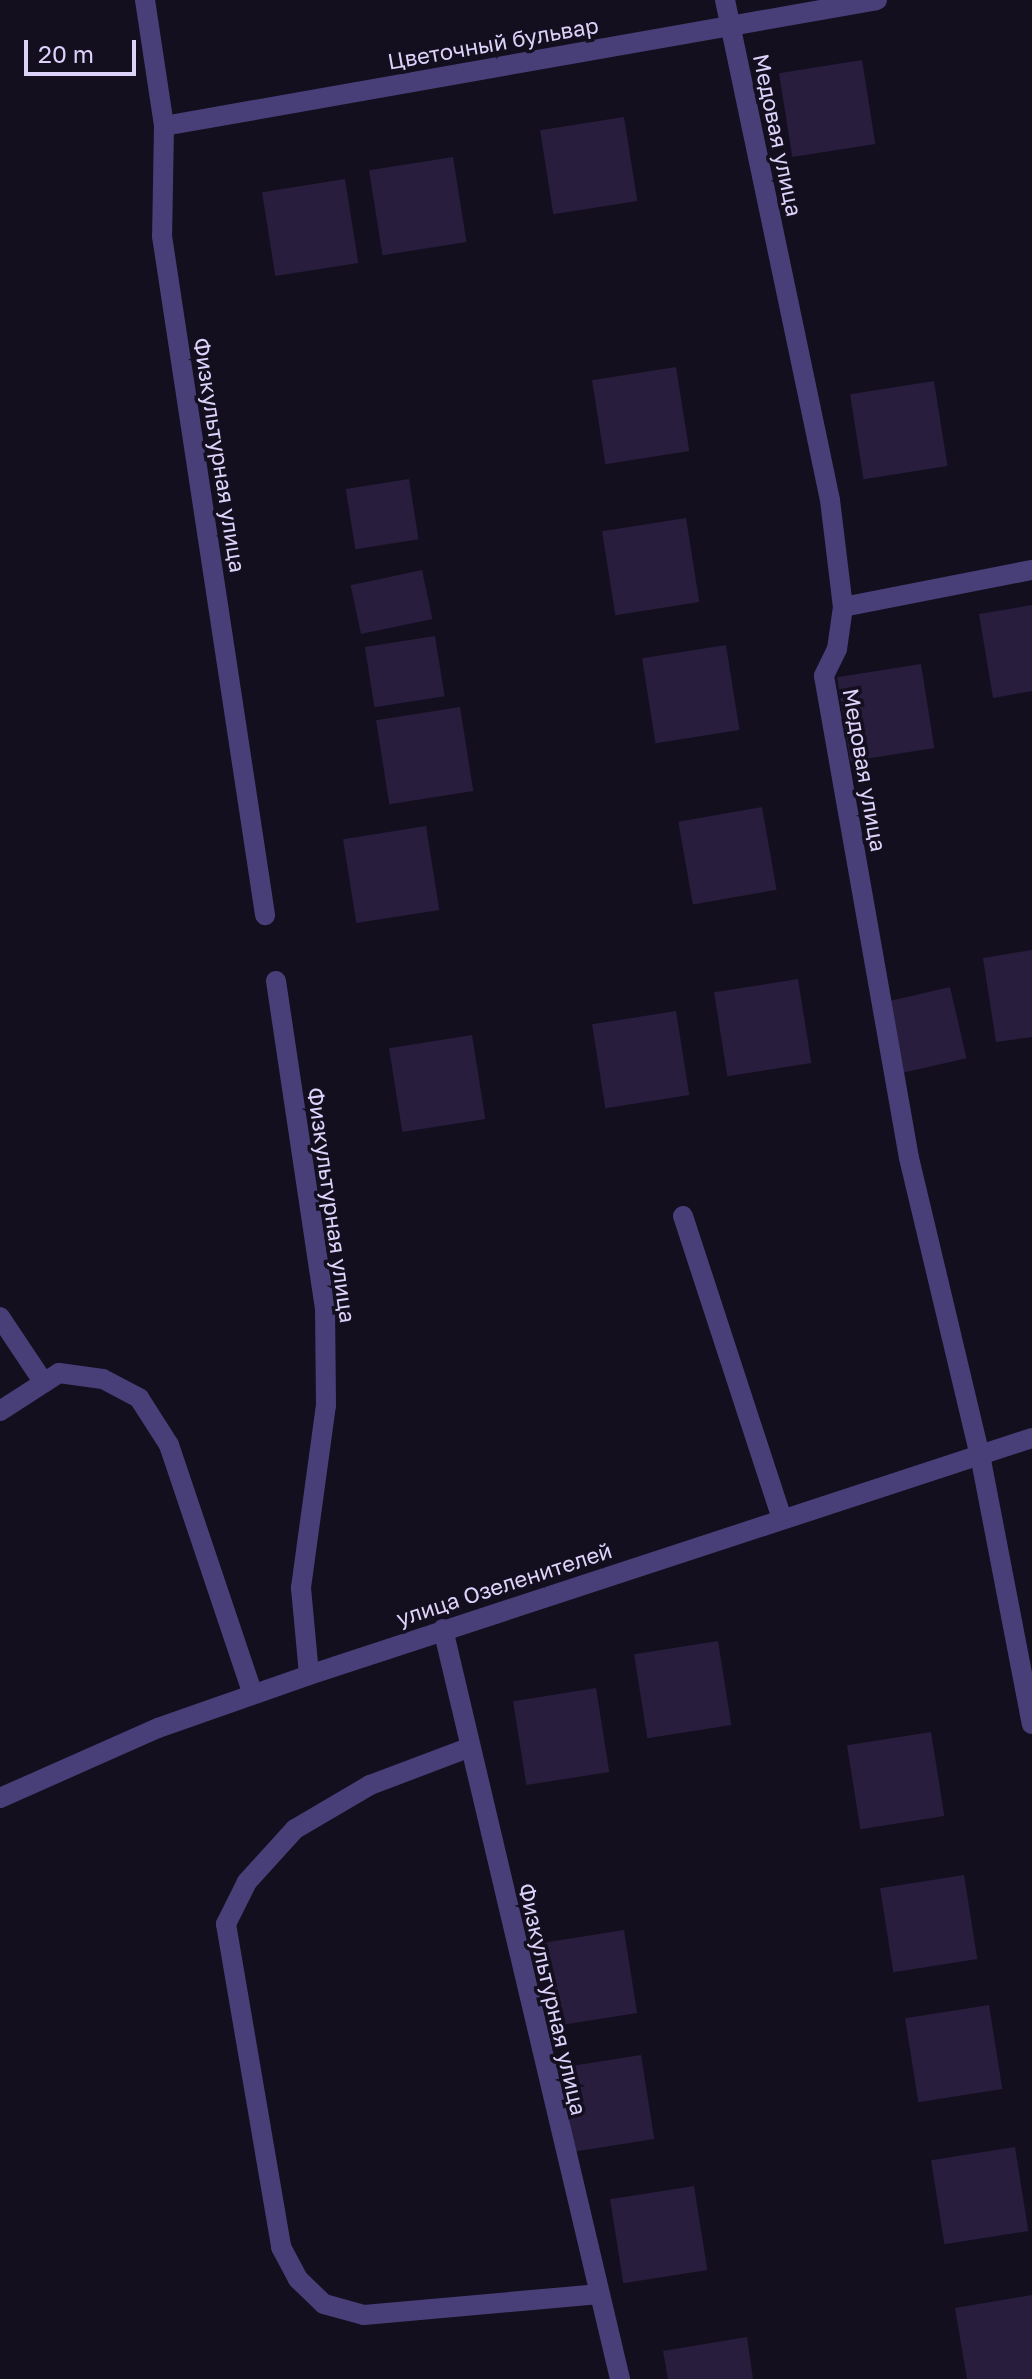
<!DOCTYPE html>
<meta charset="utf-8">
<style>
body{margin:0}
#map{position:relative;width:1032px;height:2379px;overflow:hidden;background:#140f1f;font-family:"Golos Text",sans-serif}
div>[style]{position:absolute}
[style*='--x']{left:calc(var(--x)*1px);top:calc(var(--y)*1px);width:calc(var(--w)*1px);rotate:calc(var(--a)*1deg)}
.building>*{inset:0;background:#281d3d;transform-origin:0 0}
.minor>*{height:20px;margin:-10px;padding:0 10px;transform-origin:10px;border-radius:10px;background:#493f78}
span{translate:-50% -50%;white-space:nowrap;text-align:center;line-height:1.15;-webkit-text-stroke:7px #140f1f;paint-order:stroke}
.street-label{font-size:22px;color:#dcd2fa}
.scale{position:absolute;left:24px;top:40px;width:112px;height:36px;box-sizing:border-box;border:4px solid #dcd2fa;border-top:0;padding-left:10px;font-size:24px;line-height:28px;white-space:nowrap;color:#dcd2fa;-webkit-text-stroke:6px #140f1f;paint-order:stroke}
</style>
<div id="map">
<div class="building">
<i style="left:862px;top:60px;width:85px;height:84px;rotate:81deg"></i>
<i style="left:624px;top:117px;width:85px;height:85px;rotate:81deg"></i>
<i style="left:453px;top:157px;width:86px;height:85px;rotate:81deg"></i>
<i style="left:345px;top:179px;width:85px;height:84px;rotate:81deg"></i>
<i style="left:676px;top:367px;width:85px;height:85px;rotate:81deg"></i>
<i style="left:934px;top:381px;width:86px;height:85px;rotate:81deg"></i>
<i style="left:409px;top:479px;width:61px;height:64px;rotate:81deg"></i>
<i style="left:686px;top:518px;width:85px;height:85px;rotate:81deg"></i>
<i style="left:422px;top:570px;width:50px;height:73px;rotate:78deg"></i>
<i style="clip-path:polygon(1032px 605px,1032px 691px,993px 698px,979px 614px)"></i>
<i style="left:435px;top:636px;width:61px;height:71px;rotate:81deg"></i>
<i style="left:726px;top:645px;width:86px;height:85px;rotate:81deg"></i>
<i style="left:921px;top:664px;width:85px;height:85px;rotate:81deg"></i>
<i style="left:460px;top:707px;width:85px;height:85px;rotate:81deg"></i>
<i style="left:762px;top:807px;width:84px;height:85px;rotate:80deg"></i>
<i style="left:426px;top:826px;width:85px;height:84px;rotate:81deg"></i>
<i style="clip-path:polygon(1032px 950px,1032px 1037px,996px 1042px,983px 958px)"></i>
<i style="left:798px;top:979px;width:85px;height:85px;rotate:81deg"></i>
<i style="left:950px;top:987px;width:73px;height:64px;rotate:77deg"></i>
<i style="left:676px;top:1011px;width:85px;height:85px;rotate:81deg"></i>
<i style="left:472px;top:1035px;width:85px;height:84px;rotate:81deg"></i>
<i style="left:718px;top:1641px;width:85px;height:85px;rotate:81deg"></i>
<i style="left:596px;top:1688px;width:85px;height:84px;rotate:81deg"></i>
<i style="left:931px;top:1732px;width:85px;height:85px;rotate:81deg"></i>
<i style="left:964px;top:1875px;width:85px;height:85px;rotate:81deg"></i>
<i style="left:624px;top:1930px;width:84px;height:85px;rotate:81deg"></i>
<i style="left:989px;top:2005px;width:85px;height:85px;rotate:81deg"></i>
<i style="left:641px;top:2055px;width:85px;height:85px;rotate:81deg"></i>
<i style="left:1015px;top:2147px;width:85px;height:85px;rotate:81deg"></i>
<i style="left:694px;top:2186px;width:85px;height:85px;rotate:81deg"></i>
<i style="clip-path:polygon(1032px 2295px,1032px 2379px,967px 2379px,955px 2308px)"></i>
<i style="clip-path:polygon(747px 2337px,753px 2379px,668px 2379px,663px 2351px)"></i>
</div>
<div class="minor">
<i style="--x:145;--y:0;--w:127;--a:81.4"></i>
<i style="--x:164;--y:126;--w:110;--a:91"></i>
<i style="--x:162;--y:236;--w:687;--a:81.37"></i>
<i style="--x:725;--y:0;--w:511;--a:78.14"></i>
<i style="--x:830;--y:500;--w:108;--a:83.1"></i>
<i style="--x:843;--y:607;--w:42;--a:98.1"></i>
<i style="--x:837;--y:649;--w:30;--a:116"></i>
<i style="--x:824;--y:676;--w:489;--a:80"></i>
<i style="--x:909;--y:1158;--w:305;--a:76.6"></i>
<i style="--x:980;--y:1455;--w:274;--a:79.1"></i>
<i style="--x:164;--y:126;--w:724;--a:-10.02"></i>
<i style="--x:843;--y:607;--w:193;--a:-11.1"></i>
<i style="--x:276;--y:981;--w:330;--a:81.5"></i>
<i style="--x:325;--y:1307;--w:98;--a:89.4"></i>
<i style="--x:326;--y:1405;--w:185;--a:97.8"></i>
<i style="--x:301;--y:1588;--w:87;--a:84.7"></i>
<i style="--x:683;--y:1216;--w:319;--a:71.9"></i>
<i style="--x:0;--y:1317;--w:79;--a:56.3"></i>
<i style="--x:0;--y:1411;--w:70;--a:-32.8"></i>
<i style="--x:59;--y:1373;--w:44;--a:7.8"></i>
<i style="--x:103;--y:1379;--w:41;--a:27.8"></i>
<i style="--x:139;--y:1398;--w:56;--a:57.4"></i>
<i style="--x:169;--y:1445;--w:263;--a:71.4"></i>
<i style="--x:443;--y:1629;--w:771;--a:76.72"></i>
<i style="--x:468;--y:1748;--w:105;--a:159.3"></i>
<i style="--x:370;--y:1785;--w:87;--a:149.6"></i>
<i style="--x:295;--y:1829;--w:72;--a:132.2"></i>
<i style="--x:247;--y:1882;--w:47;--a:116.6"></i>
<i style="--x:226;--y:1924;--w:328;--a:80.3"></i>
<i style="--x:281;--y:2247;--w:36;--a:62"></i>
<i style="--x:298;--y:2279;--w:36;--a:44"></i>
<i style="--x:324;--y:2304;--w:41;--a:15.4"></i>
<i style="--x:364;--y:2315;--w:236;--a:-5.1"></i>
<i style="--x:0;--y:1798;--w:173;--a:-23.9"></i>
<i style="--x:158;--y:1728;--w:160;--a:-19.3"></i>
<i style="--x:309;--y:1675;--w:761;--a:-18.15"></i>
</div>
<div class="street-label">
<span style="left:493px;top:43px;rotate:-10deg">Цветочный бульвар</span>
<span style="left:778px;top:135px;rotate:78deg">Медовая улица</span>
<span style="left:220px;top:455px;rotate:81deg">Физкультурная улица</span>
<span style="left:865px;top:770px;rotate:80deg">Медовая улица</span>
<span style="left:332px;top:1205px;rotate:82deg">Физкультурная улица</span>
<span style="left:504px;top:1584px;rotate:-18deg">улица Озеленителей</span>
<span style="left:553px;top:1999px;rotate:77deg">Физкультурная улица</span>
</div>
<div class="scale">20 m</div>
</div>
